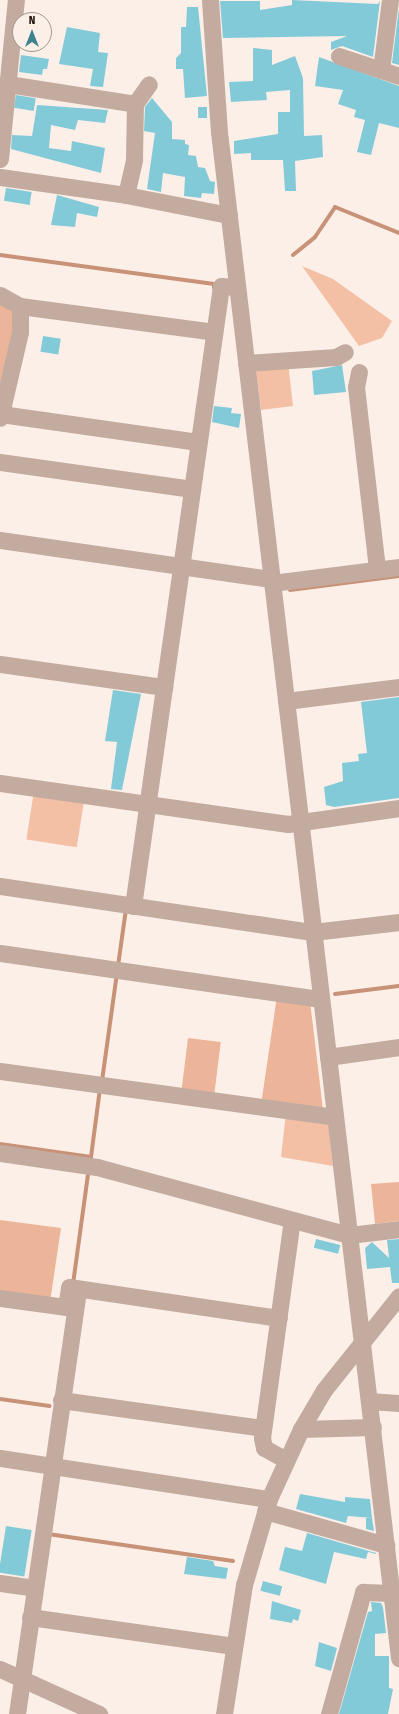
<!DOCTYPE html>
<style>
body{margin:0}
#map{position:relative;width:399px;height:1714px;overflow:hidden;background:#fcefe8;font-family:"Fira Sans Condensed",sans-serif}
div>[style]{position:absolute}
[style*='--x']{left:calc(var(--x)*1px);top:calc(var(--y)*1px);width:calc(var(--w)*1px);rotate:calc(var(--a)*1deg)}
.green>*{inset:0;background:#f3c0a6;transform-origin:0 0}
.forest>*{inset:0;background:#ecb59a;transform-origin:0 0}
.stream>*{height:4px;margin:-2px;padding:0 2px;transform-origin:2px;border-radius:2px;background:#c79277}
.building>*{inset:0;background:#83cad9;transform-origin:0 0}
.minor>*{height:17px;margin:-8.5px;padding:0 8.5px;transform-origin:8.5px;border-radius:8.5px;background:#c4ab9f}
span{translate:-50% -50%;white-space:nowrap;text-align:center;line-height:1.15;-webkit-text-stroke:4px #fcefe8;paint-order:stroke}
.north{position:absolute;left:12px;top:12px;width:40px;height:40px;box-sizing:border-box;background:#fcefe8;border:1px solid #a29690;border-radius:50%;rotate:0deg;font-size:11px;font-weight:700;line-height:16px;text-align:center;color:#1b100b}
.north::after{content:'';display:block;margin:auto;width:14px;height:18px;background:#3e8390;clip-path:polygon(50% 0,100% 100%,50% 72%,0 100%)}
</style>
<div id="map">
<div class="green">
<i style="clip-path:polygon(302px 266px,333px 279px,392px 321px,382px 338px,359px 346px)"></i>
<i style="clip-path:polygon(288px 362px,293px 406px,261px 410px,256px 371px,262px 365px)"></i>
<i style="left:34px;top:791px;width:51px;height:49px;rotate:9deg"></i>
<i style="clip-path:polygon(286px 1113px,328px 1121px,333px 1166px,281px 1157px)"></i>
</div>
<div class="forest">
<i style="clip-path:polygon(0 301px,11px 305px,15px 331px,0 388px)"></i>
<i style="clip-path:polygon(277px 996px,310px 1001px,323px 1110px,261px 1105px)"></i>
<i style="left:188px;top:1038px;width:33px;height:57px;rotate:7deg"></i>
<i style="clip-path:polygon(399px 1182px,399px 1221px,375px 1224px,371px 1184px)"></i>
<i style="clip-path:polygon(0 1220px,61px 1228px,50px 1302px,0 1295px)"></i>
</div>
<div class="stream">
<i style="--x:0;--y:255;--w:216;--a:7.7"></i>
<i style="--x:214;--y:284;--w:4;--a:90"></i>
<i style="--x:293;--y:255;--w:28;--a:-39"></i>
<i style="--x:315;--y:237;--w:36;--a:-56"></i>
<i style="--x:335;--y:207;--w:69;--a:22.1"></i>
<i style="--x:290;--y:590;--w:110;--a:-7.3"></i>
<i style="--x:118;--y:966;--w:58;--a:-82"></i>
<i style="--x:335;--y:994;--w:64;--a:-7.1"></i>
<i style="--x:102;--y:1081;--w:109;--a:-82.1"></i>
<i style="--x:0;--y:1144;--w:92;--a:8.1"></i>
<i style="--x:91;--y:1157;--w:69;--a:-82.5"></i>
<i style="--x:73;--y:1284;--w:111;--a:-82.2"></i>
<i style="--x:0;--y:1399;--w:50;--a:8"></i>
<i style="--x:48;--y:1534;--w:187;--a:8.3"></i>
</div>
<div class="building">
<i style="clip-path:polygon(292px 0,378px 4px,380px 1px,373px 57px,342px 46px,331px 50px,331px 42px,347px 36px,223px 38px,220px 1px,260px 1px,260px 10px,292px 5px)"></i>
<i style="clip-path:polygon(187px 7px,198px 7px,207px 96px,185px 98px,183px 69px,176px 69px,176px 58px,181px 53px,181px 27px,186px 27px)"></i>
<i style="clip-path:polygon(399px 8px,399px 65px,392px 63px)"></i>
<i style="clip-path:polygon(67px 27px,100px 33px,98px 52px,108px 53px,103px 87px,90px 86px,93px 69px,59px 64px)"></i>
<i style="clip-path:polygon(253px 48px,272px 50px,272px 65px,295px 56px,303px 78px,304px 136px,322px 135px,323px 157px,295px 161px,296px 191px,285px 191px,283px 160px,251px 160px,251px 153px,234px 154px,234px 141px,278px 134px,278px 112px,290px 112px,290px 90px,266px 92px,267px 100px,231px 102px,229px 82px,253px 81px)"></i>
<i style="clip-path:polygon(21px 55px,49px 59px,47px 69px,43px 69px,42px 75px,19px 72px)"></i>
<i style="clip-path:polygon(319px 57px,399px 86px,399px 128px,379px 123px,371px 155px,357px 152px,365px 120px,354px 117px,356px 110px,338px 104px,343px 90px,315px 86px)"></i>
<i style="left:16px;top:95px;width:20px;height:13px;rotate:9deg"></i>
<i style="clip-path:polygon(152px 98px,172px 122px,172px 139px,185px 140px,185px 144px,189px 145px,188px 155px,196px 156px,198px 167px,205px 168px,210px 181px,215px 182px,214px 194px,202px 193px,201px 198px,184px 196px,185px 177px,163px 173px,161px 192px,147px 189px,155px 133px,144px 131px,145px 107px)"></i>
<i style="clip-path:polygon(37px 105px,108px 110px,105px 123px,78px 120px,75px 130px,51px 125px,49px 148px,71px 151px,72px 141px,105px 148px,101px 173px,11px 149px,12px 135px,32px 136px)"></i>
<i style="left:198px;top:107px;width:9px;height:11px"></i>
<i style="left:6px;top:188px;width:26px;height:13px;rotate:9deg"></i>
<i style="clip-path:polygon(57px 195px,99px 207px,97px 217px,77px 213px,75px 227px,51px 225px)"></i>
<i style="left:43px;top:336px;width:18px;height:16px;rotate:9deg"></i>
<i style="clip-path:polygon(342px 365px,346px 392px,314px 395px,312px 371px)"></i>
<i style="clip-path:polygon(214px 406px,232px 408px,231px 413px,241px 414px,239px 428px,212px 422px)"></i>
<i style="clip-path:polygon(113px 690px,141px 694px,122px 790px,111px 789px,117px 742px,105px 741px)"></i>
<i style="clip-path:polygon(399px 697px,399px 798px,334px 807px,326px 805px,324px 787px,343px 781px,342px 763px,359px 761px,358px 754px,367px 753px,361px 702px)"></i>
<i style="left:316px;top:1239px;width:25px;height:9px;rotate:14deg"></i>
<i style="clip-path:polygon(399px 1239px,399px 1283px,392px 1283px,390px 1267px,367px 1269px,365px 1248px,372px 1242px,389px 1258px,387px 1240px)"></i>
<i style="clip-path:polygon(300px 1494px,345px 1502px,345px 1497px,370px 1499px,372px 1518px,348px 1516px,346px 1523px,296px 1509px)"></i>
<i style="clip-path:polygon(366px 1518px,372px 1518px,374px 1531px,366px 1529px)"></i>
<i style="left:6px;top:1526px;width:26px;height:47px;rotate:9deg"></i>
<i style="clip-path:polygon(307px 1533px,376px 1553px,376px 1554px,368px 1552px,366px 1559px,334px 1552px,326px 1584px,279px 1570px,285px 1547px,302px 1551px)"></i>
<i style="clip-path:polygon(187px 1557px,213px 1561px,215px 1566px,228px 1568px,226px 1579px,184px 1574px)"></i>
<i style="left:263px;top:1581px;width:20px;height:10px;rotate:15deg"></i>
<i style="clip-path:polygon(272px 1601px,301px 1610px,298px 1621px,293px 1619px,292px 1623px,270px 1619px)"></i>
<i style="clip-path:polygon(371px 1602px,381px 1603px,383px 1607px,386px 1633px,375px 1634px,375px 1656px,389px 1656px,389px 1688px,393px 1689px,388px 1714px,339px 1714px,368px 1612px,372px 1611px)"></i>
<i style="clip-path:polygon(319px 1642px,337px 1648px,331px 1671px,315px 1666px)"></i>
</div>
<div class="minor">
<i style="--x:210;--y:0;--w:132;--a:86.1"></i>
<i style="--x:219;--y:132;--w:1537;--a:83.27"></i>
<i style="--x:339;--y:56;--w:63;--a:18.4"></i>
<i style="--x:381;--y:70;--w:71;--a:-82.7"></i>
<i style="--x:8;--y:84;--w:129;--a:8.9"></i>
<i style="--x:135;--y:104;--w:24;--a:-55"></i>
<i style="--x:0;--y:159;--w:160;--a:-84.3"></i>
<i style="--x:0;--y:177;--w:127;--a:8.1"></i>
<i style="--x:126;--y:195;--w:105;--a:11"></i>
<i style="--x:126;--y:195;--w:37;--a:-77"></i>
<i style="--x:134;--y:159;--w:55;--a:-89"></i>
<i style="--x:0;--y:295;--w:23;--a:29"></i>
<i style="--x:20;--y:306;--w:26;--a:90"></i>
<i style="--x:20;--y:332;--w:88;--a:103.1"></i>
<i style="--x:20;--y:306;--w:196;--a:7.6"></i>
<i style="--x:246;--y:363;--w:90;--a:-3.8"></i>
<i style="--x:336;--y:357;--w:10;--a:-29"></i>
<i style="--x:359;--y:372;--w:15;--a:101"></i>
<i style="--x:356;--y:387;--w:183;--a:83.4"></i>
<i style="--x:1;--y:414;--w:199;--a:8.1"></i>
<i style="--x:0;--y:462;--w:194;--a:8"></i>
<i style="--x:0;--y:540;--w:275;--a:8.2"></i>
<i style="--x:272;--y:583;--w:128;--a:-7.2"></i>
<i style="--x:0;--y:664;--w:166;--a:8"></i>
<i style="--x:286;--y:701;--w:114;--a:-7.1"></i>
<i style="--x:0;--y:783;--w:291;--a:8.1"></i>
<i style="--x:288;--y:824;--w:112;--a:-8.2"></i>
<i style="--x:0;--y:886;--w:316;--a:8.4"></i>
<i style="--x:313;--y:932;--w:87;--a:-6.6"></i>
<i style="--x:133;--y:906;--w:626;--a:-81.92"></i>
<i style="--x:221;--y:286;--w:16;--a:4"></i>
<i style="--x:0;--y:953;--w:324;--a:8.2"></i>
<i style="--x:328;--y:1057;--w:72;--a:-8"></i>
<i style="--x:0;--y:1071;--w:338;--a:7.8"></i>
<i style="--x:0;--y:1153;--w:98;--a:8.2"></i>
<i style="--x:97;--y:1167;--w:261;--a:15.1"></i>
<i style="--x:349;--y:1235;--w:50;--a:-6.8"></i>
<i style="--x:0;--y:1298;--w:67;--a:7.8"></i>
<i style="--x:66;--y:1307;--w:20;--a:-81"></i>
<i style="--x:69;--y:1287;--w:212;--a:8.4"></i>
<i style="--x:61;--y:1400;--w:204;--a:7.9"></i>
<i style="--x:369;--y:1401;--w:30;--a:4"></i>
<i style="--x:301;--y:1429;--w:72;--a:-1.6"></i>
<i style="--x:0;--y:1458;--w:272;--a:8.7"></i>
<i style="--x:286;--y:1460;--w:25;--a:-151"></i>
<i style="--x:264;--y:1448;--w:10;--a:-101"></i>
<i style="--x:262;--y:1438;--w:220;--a:-82.2"></i>
<i style="--x:265;--y:1511;--w:126;--a:15.7"></i>
<i style="--x:0;--y:1583;--w:35;--a:8"></i>
<i style="--x:30;--y:1617;--w:206;--a:8.1"></i>
<i style="--x:0;--y:1669;--w:109;--a:24.4"></i>
<i style="--x:17;--y:1714;--w:429;--a:-81.8"></i>
<i style="--x:224;--y:1714;--w:131;--a:-81.2"></i>
<i style="--x:244;--y:1585;--w:90;--a:-73.8"></i>
<i style="--x:269;--y:1499;--w:77;--a:-65.4"></i>
<i style="--x:301;--y:1429;--w:45;--a:-59.5"></i>
<i style="--x:324;--y:1390;--w:120;--a:-51.4"></i>
<i style="--x:329;--y:1714;--w:127;--a:-74.4"></i>
<i style="--x:363;--y:1592;--w:28;--a:2"></i>
</div>
<div class="north">N</div>
</div>
